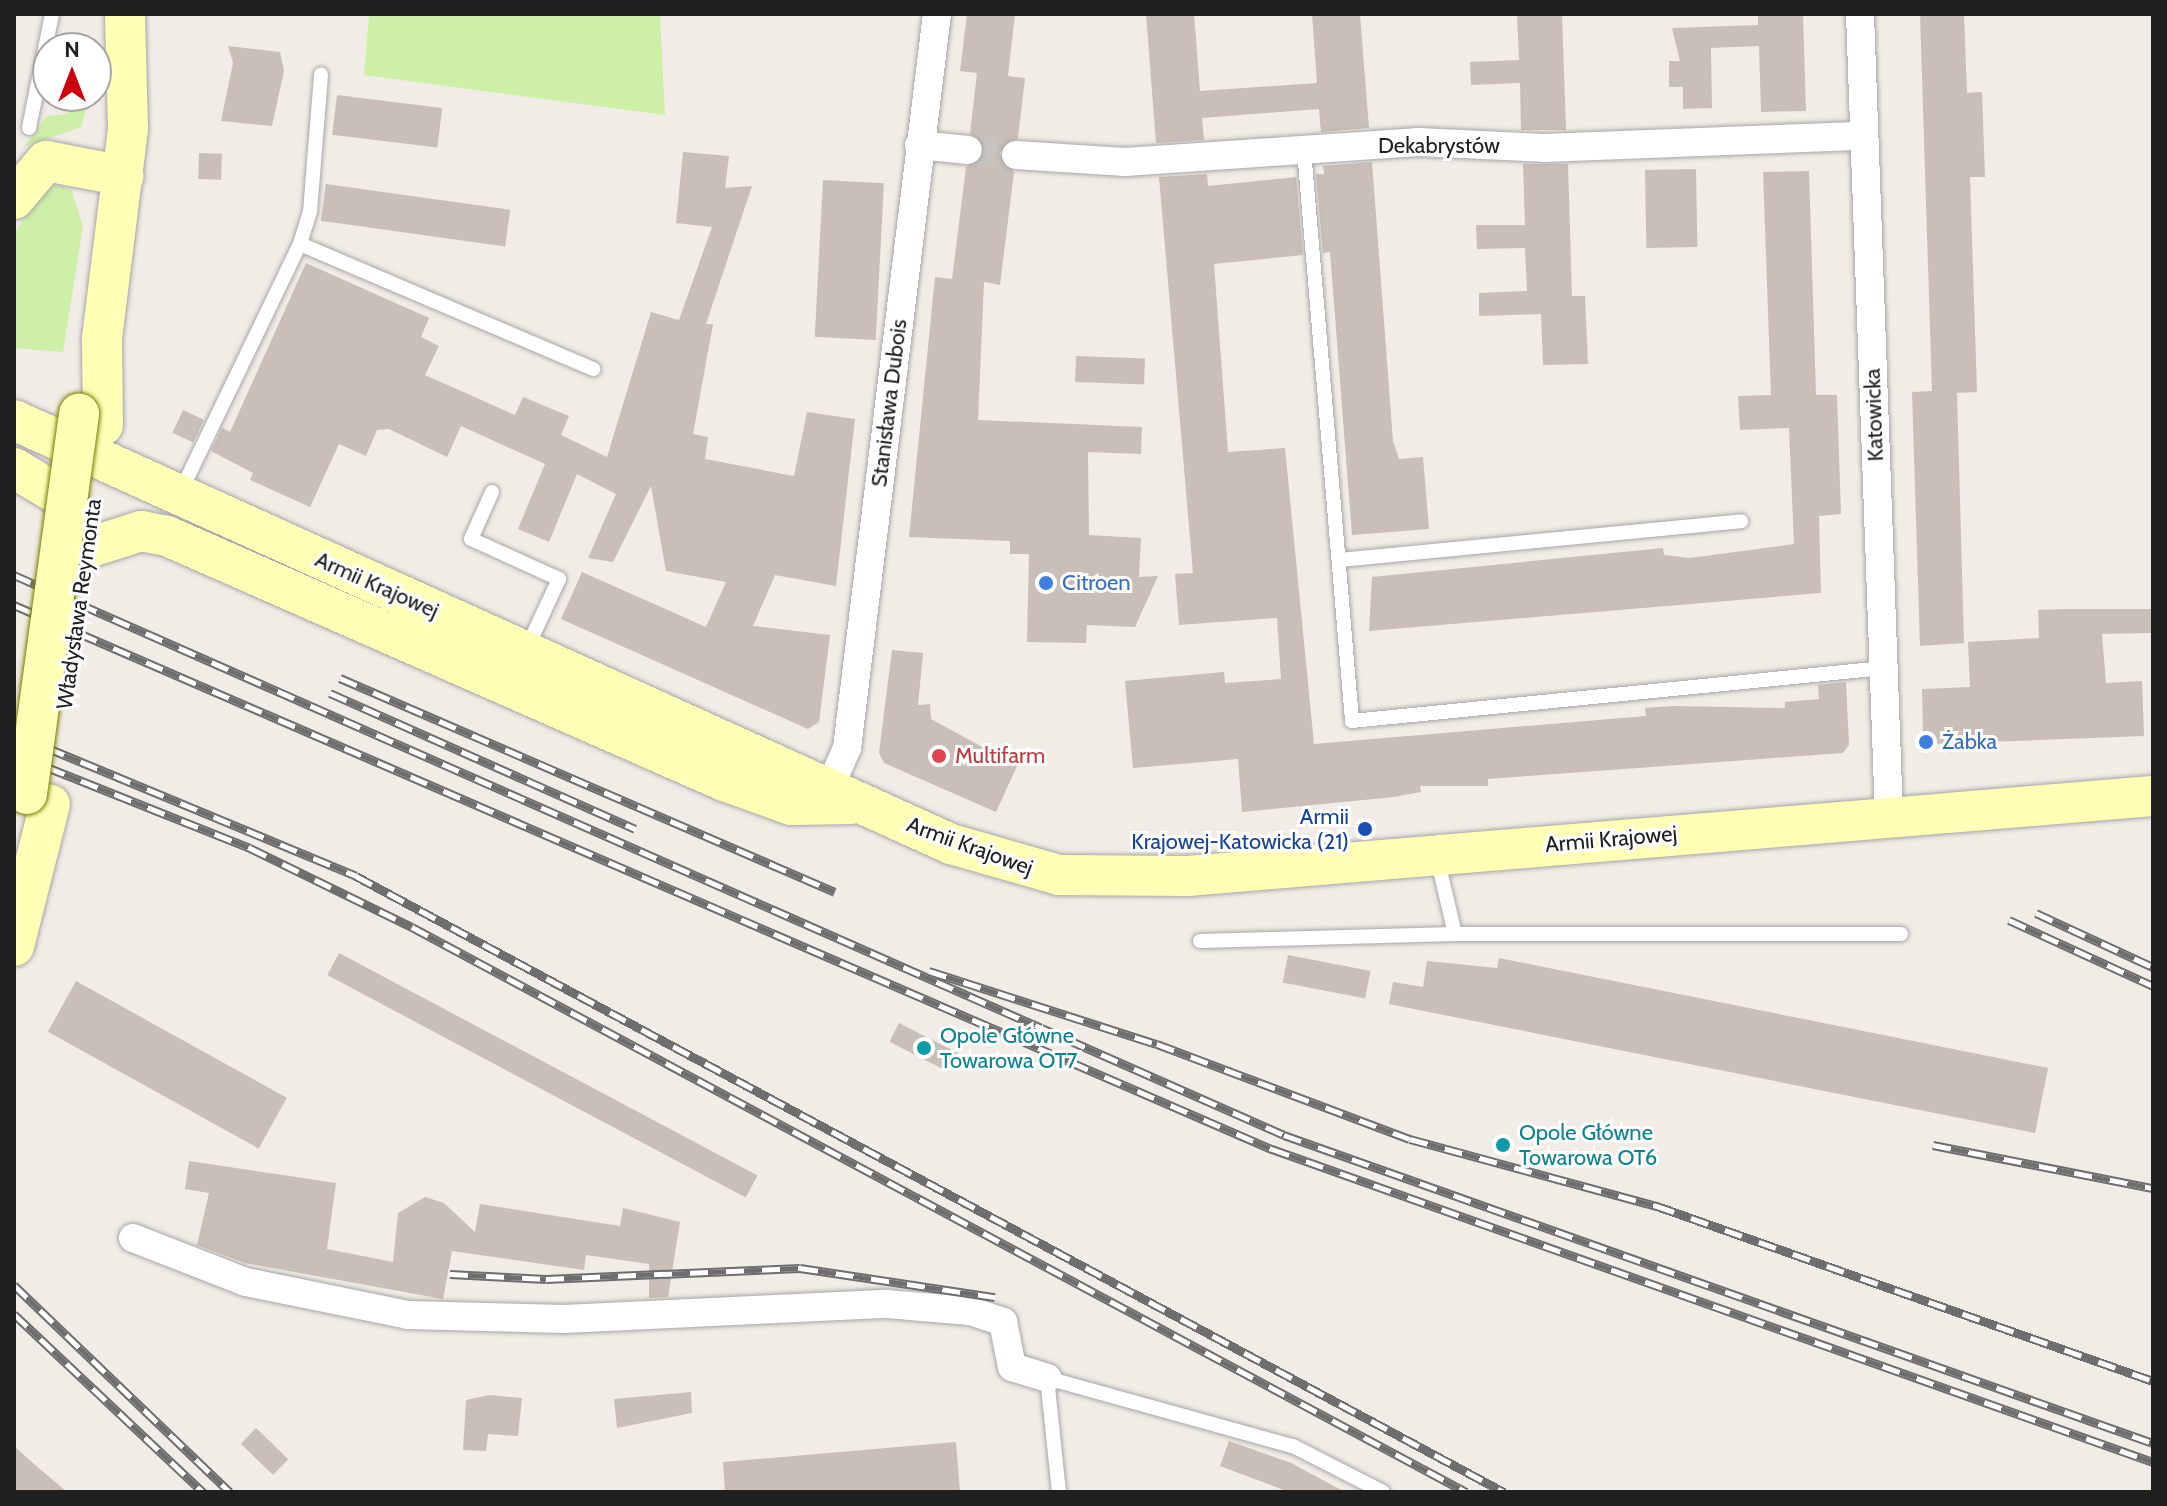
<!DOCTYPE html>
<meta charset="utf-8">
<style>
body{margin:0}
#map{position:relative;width:2167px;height:1506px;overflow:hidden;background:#f1ece5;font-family:Cabin,sans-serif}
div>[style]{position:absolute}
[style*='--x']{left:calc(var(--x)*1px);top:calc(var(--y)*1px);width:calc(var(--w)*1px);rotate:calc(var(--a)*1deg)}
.grass>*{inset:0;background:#ceefa7}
.building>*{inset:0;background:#c9beb8;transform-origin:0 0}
.street-tunnel>*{height:28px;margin-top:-14px;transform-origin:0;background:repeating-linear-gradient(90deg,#c7c3be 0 28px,transparent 0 42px)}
.roads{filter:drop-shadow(0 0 2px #a7a7a7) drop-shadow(0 0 2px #a7a7a7)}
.lane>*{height:14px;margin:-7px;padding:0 7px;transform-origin:7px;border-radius:7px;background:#fff}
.street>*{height:28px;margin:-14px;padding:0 14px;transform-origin:14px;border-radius:14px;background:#fff}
.secondary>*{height:40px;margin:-20px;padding:0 20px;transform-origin:20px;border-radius:20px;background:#ffffb5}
.rail>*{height:9px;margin-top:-4.5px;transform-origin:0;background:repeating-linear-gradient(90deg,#fff 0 18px,#6e6e6e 0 36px);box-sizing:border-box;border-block:2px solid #6e6e6e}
.bridges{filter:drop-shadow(0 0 2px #767d00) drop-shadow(0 0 2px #767d00)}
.secondary-bridge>*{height:40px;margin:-20px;padding:0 20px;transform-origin:20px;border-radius:20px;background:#ffffb5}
.dots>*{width:22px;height:22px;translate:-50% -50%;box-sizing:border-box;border:4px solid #fff;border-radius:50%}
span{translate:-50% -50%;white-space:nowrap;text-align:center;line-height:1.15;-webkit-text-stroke:6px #fff;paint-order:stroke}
.street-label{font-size:22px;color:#202020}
.shop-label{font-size:22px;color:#366cbe}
.left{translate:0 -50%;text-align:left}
.health-label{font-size:22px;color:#be3a42}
.transit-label{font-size:22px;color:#164399}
.right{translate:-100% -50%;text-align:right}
.culture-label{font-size:22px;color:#0d838f}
.frame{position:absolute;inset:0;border:16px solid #202020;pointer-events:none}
.north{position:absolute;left:32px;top:32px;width:80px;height:80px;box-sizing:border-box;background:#fff;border:2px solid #a6a6a6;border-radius:50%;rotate:0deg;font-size:22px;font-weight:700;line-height:32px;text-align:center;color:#202020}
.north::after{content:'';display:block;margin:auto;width:28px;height:36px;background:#cf000a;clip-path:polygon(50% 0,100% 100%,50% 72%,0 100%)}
</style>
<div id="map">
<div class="grass">
<i style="clip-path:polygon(369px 14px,660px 14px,665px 115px,364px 75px)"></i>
<i style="clip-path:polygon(71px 96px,90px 96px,81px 127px,24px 147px,47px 116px,67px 114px)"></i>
<i style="clip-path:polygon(46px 183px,71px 189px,83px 226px,63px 352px,14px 348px,14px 234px)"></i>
</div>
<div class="building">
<i style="clip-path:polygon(967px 14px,1015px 14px,1008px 76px,1025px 78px,1018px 138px,999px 153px,1014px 172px,1000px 285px,984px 282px,978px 420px,1142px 427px,1141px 454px,1088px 452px,1089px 535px,1141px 538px,1139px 577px,1158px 576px,1135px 627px,1087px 625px,1086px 643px,1027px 642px,1029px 554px,1010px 554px,1010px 541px,909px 537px,935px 277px,952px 279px,966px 167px,985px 152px,970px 133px,977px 73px,960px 71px)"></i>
<i style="clip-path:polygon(1146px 14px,1194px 14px,1200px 91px,1317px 83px,1312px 14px,1360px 14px,1369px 128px,1321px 132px,1319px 109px,1202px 118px,1204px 140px,1156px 143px)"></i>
<i style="clip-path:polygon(1517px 14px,1562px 14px,1566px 130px,1521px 130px,1520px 83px,1471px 85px,1470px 62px,1519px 60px)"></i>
<i style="clip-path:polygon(1758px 14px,1803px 14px,1806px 111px,1761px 112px,1759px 46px,1711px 48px,1712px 108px,1683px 109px,1683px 87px,1669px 87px,1669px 61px,1680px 61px,1672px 28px,1758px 25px)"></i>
<i style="clip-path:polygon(1920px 14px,1964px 14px,1967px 93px,1982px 92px,1985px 177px,1970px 177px,1977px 392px,1957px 393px,1964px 643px,1920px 646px,1912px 392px,1932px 391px)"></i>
<i style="clip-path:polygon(228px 46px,280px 52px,284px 71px,272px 126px,221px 121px,233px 63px)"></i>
<i style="left:337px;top:95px;width:106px;height:40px;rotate:7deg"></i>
<i style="clip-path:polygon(683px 152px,729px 156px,725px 188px,752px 186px,706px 324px,713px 324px,693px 434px,708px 437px,705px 459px,794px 476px,807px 412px,855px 419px,836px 586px,775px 575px,753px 626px,830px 635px,819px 722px,808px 729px,561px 619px,582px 572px,706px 627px,726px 582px,666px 571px,651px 486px,613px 562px,588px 558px,616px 494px,577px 474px,549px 542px,518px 529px,545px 464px,461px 426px,447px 457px,389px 429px,377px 430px,366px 456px,339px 444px,310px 507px,250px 480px,253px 473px,211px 451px,222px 428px,230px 432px,306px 263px,429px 318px,421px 337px,439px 346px,425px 375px,515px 415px,523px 397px,569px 416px,561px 435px,607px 457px,651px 312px,679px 320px,712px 227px,676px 223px)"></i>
<i style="left:199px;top:153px;width:23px;height:26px;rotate:2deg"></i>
<i style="clip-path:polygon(1372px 162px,1393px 441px,1399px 459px,1423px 457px,1429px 529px,1352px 535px,1330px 252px,1323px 253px,1316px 174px,1324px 174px,1323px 166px)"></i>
<i style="clip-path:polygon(1523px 164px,1568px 164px,1572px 296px,1585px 296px,1588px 364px,1543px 365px,1541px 314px,1479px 316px,1479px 293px,1527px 291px,1525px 248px,1477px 249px,1476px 225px,1525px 225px)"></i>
<i style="left:1696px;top:169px;width:78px;height:51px;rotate:89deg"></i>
<i style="clip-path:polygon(1809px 171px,1816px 395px,1837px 395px,1841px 514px,1819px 516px,1821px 593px,1369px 631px,1372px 577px,1663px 548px,1664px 555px,1690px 558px,1794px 544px,1789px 428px,1740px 430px,1738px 396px,1771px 395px,1763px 172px)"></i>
<i style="clip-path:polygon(1207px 174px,1208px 186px,1296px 177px,1303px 255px,1214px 264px,1228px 452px,1285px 448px,1314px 744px,1646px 716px,1645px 708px,1673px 706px,1785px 708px,1785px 702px,1819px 699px,1818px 685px,1846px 682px,1849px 745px,1843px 753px,1488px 779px,1488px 786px,1420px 786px,1421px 792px,1394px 797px,1242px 812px,1238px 759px,1133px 768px,1125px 681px,1224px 672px,1225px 683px,1281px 679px,1277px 618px,1179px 625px,1175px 574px,1193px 573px,1159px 177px)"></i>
<i style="left:823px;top:180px;width:61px;height:157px;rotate:3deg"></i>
<i style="left:326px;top:184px;width:186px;height:37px;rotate:8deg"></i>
<i style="left:1076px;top:356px;width:69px;height:26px;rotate:2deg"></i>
<i style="left:183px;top:410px;width:23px;height:25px;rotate:25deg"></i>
<i style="clip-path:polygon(2062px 609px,2153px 609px,2153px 633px,2102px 634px,2106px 683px,2142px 681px,2144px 736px,1932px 744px,1923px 736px,1922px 689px,1970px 687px,1968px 642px,2039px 638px,2038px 610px)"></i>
<i style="clip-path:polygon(892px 650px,923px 653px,918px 705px,930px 704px,931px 719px,1017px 766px,996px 812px,884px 763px,879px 753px)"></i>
<i style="left:339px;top:953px;width:474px;height:25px;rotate:28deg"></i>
<i style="left:1288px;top:955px;width:84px;height:28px;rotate:11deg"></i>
<i style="clip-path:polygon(1499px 958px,2048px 1068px,2035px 1133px,1389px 1004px,1393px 982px,1423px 987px,1427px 961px,1497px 968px)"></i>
<i style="left:76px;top:981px;width:241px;height:58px;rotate:29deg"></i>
<i style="left:899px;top:1023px;width:66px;height:21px;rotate:27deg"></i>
<i style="clip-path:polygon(189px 1161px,336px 1183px,327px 1249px,393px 1262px,398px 1213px,425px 1197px,444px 1203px,475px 1232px,480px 1204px,620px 1226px,623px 1208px,680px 1222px,668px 1297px,649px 1298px,649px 1264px,586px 1255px,584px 1270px,452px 1251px,443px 1299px,245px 1263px,197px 1245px,209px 1193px,185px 1189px)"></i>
<i style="clip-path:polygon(691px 1392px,692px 1413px,617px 1428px,614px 1399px)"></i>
<i style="clip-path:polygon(490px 1395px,522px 1398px,518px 1436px,488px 1434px,486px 1451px,463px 1450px,466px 1400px)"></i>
<i style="left:256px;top:1428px;width:45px;height:22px;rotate:44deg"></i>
<i style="clip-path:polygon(1229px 1441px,1291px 1463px,1345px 1492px,1289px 1492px,1220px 1466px)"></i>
<i style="clip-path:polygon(956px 1442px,960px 1492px,725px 1492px,723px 1462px)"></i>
<i style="clip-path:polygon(14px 1446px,34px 1464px,67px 1492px,14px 1492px)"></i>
</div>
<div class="street-tunnel">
<i style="--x:968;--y:150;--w:48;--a:5.9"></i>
</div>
<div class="roads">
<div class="lane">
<i style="--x:29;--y:128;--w:116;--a:-78.6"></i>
<i style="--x:1304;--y:150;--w:573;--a:85.19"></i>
<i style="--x:1352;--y:721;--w:535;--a:-5.69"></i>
<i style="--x:300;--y:244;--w:34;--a:-73"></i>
<i style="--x:310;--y:212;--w:138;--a:-85.4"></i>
<i style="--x:181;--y:491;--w:274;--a:-64.3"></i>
<i style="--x:300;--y:244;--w:319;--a:23.1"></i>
<i style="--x:492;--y:492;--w:51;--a:114.1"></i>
<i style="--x:471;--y:539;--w:97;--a:24.4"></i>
<i style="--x:559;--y:579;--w:76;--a:114.9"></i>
<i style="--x:1339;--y:560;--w:404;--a:-5.5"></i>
<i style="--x:1455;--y:934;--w:446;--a:0"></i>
<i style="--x:1200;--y:941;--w:255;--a:-1.6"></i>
<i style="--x:1455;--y:934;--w:79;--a:-103.2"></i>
<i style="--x:1059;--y:1492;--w:115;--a:-96"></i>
<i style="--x:1047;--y:1378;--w:255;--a:15.5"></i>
<i style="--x:1293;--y:1446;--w:101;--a:27.1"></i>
</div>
<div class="street">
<i style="--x:1860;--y:14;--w:803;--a:87.93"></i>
<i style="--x:919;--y:145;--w:49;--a:5.8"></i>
<i style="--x:1016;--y:155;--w:109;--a:3.7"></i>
<i style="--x:1125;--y:162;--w:295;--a:-3.9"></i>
<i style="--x:1419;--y:142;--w:125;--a:2.7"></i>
<i style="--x:1544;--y:148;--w:319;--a:-2.2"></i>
<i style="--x:829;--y:789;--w:45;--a:-66.3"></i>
<i style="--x:847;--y:748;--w:739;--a:-83.01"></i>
<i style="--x:133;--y:1238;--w:121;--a:21.3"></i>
<i style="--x:246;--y:1282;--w:165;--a:11.5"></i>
<i style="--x:408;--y:1315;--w:156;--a:1.5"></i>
<i style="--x:564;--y:1319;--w:323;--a:-2.7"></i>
<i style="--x:887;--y:1304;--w:83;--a:4.8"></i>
<i style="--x:970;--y:1311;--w:35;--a:18"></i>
<i style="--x:1003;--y:1322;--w:46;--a:78.7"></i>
<i style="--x:1012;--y:1367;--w:37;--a:17"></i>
</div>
<div class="secondary">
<i style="--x:14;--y:199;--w:50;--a:-49.9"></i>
<i style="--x:46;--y:161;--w:79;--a:10.9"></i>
<i style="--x:14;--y:420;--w:1028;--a:24.35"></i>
<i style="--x:951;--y:844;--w:112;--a:16"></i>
<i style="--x:1059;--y:875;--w:129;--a:0.4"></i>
<i style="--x:1188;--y:876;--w:968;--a:-4.74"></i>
<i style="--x:103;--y:425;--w:87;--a:-90.7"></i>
<i style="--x:102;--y:338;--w:211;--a:-82.9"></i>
<i style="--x:128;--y:129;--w:115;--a:-91.5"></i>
<i style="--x:14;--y:468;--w:62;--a:31.1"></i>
<i style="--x:88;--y:548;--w:56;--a:-17.8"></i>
<i style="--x:141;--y:531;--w:26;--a:11"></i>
<i style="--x:167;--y:536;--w:609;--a:23.74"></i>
<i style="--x:724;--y:781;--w:71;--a:19.7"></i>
<i style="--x:791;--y:805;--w:60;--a:-1"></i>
<i style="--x:14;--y:946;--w:146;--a:-75.8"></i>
</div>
</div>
<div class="rail">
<i style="--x:14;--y:575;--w:1388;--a:23.79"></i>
<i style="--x:1284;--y:1135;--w:922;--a:19.52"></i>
<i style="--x:14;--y:605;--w:1371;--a:23.39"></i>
<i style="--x:1272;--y:1149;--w:935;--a:19.56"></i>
<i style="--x:340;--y:678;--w:539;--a:23.38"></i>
<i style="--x:330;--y:693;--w:334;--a:24"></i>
<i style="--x:14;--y:734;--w:370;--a:22.5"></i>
<i style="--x:356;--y:876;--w:1303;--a:28.22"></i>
<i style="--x:14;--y:754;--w:254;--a:21.7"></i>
<i style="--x:250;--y:848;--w:180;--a:26"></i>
<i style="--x:412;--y:927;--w:1196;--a:28.19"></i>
<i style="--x:2036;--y:913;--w:129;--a:24.8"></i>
<i style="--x:2009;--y:920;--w:158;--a:24.6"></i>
<i style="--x:929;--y:971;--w:239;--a:17.8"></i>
<i style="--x:1157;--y:1044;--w:270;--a:20.6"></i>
<i style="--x:1410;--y:1139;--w:256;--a:15.2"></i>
<i style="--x:1657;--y:1206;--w:526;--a:19.43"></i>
<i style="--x:1933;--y:1145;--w:224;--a:11.1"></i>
<i style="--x:450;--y:1274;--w:96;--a:3"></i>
<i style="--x:546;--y:1279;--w:254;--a:-2.5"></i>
<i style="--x:800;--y:1268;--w:197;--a:8.5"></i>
<i style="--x:14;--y:1285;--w:299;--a:43.8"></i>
<i style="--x:14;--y:1314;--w:260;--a:43.3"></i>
</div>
<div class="bridges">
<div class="secondary-bridge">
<i style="--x:27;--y:794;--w:384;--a:-82.2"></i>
</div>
</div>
<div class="dots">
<i style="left:1046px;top:583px;background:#3f7fe0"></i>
<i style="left:1926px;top:742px;background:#3f7fe0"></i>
<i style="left:939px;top:756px;background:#e0444e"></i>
<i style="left:1365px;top:829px;background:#1a4fb4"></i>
<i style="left:924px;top:1048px;background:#0f9aa8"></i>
<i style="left:1503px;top:1145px;background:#0f9aa8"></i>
</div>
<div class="street-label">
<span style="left:1439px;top:146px">Dekabrystów</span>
<span style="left:889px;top:403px;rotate:-83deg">Stanisława Dubois</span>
<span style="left:1874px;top:415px;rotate:-92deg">Katowicka</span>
<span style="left:377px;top:585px;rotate:24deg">Armii Krajowej</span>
<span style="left:79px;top:604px;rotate:-82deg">Władysława Reymonta</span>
<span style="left:1611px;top:839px;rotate:-5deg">Armii Krajowej</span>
<span style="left:970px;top:846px;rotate:20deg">Armii Krajowej</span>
</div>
<div class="shop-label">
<span class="left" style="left:1062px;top:583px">Citroen</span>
<span class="left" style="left:1942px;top:742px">Żabka</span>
</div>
<div class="health-label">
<span class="left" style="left:955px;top:756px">Multifarm</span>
</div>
<div class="transit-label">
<span class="right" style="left:1349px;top:829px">Armii<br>Krajowej-Katowicka (21)</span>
</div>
<div class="culture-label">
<span class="left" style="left:940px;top:1048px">Opole Główne<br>Towarowa OT7</span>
<span class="left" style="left:1519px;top:1145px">Opole Główne<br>Towarowa OT6</span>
</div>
<div class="frame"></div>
<div class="north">N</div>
</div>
